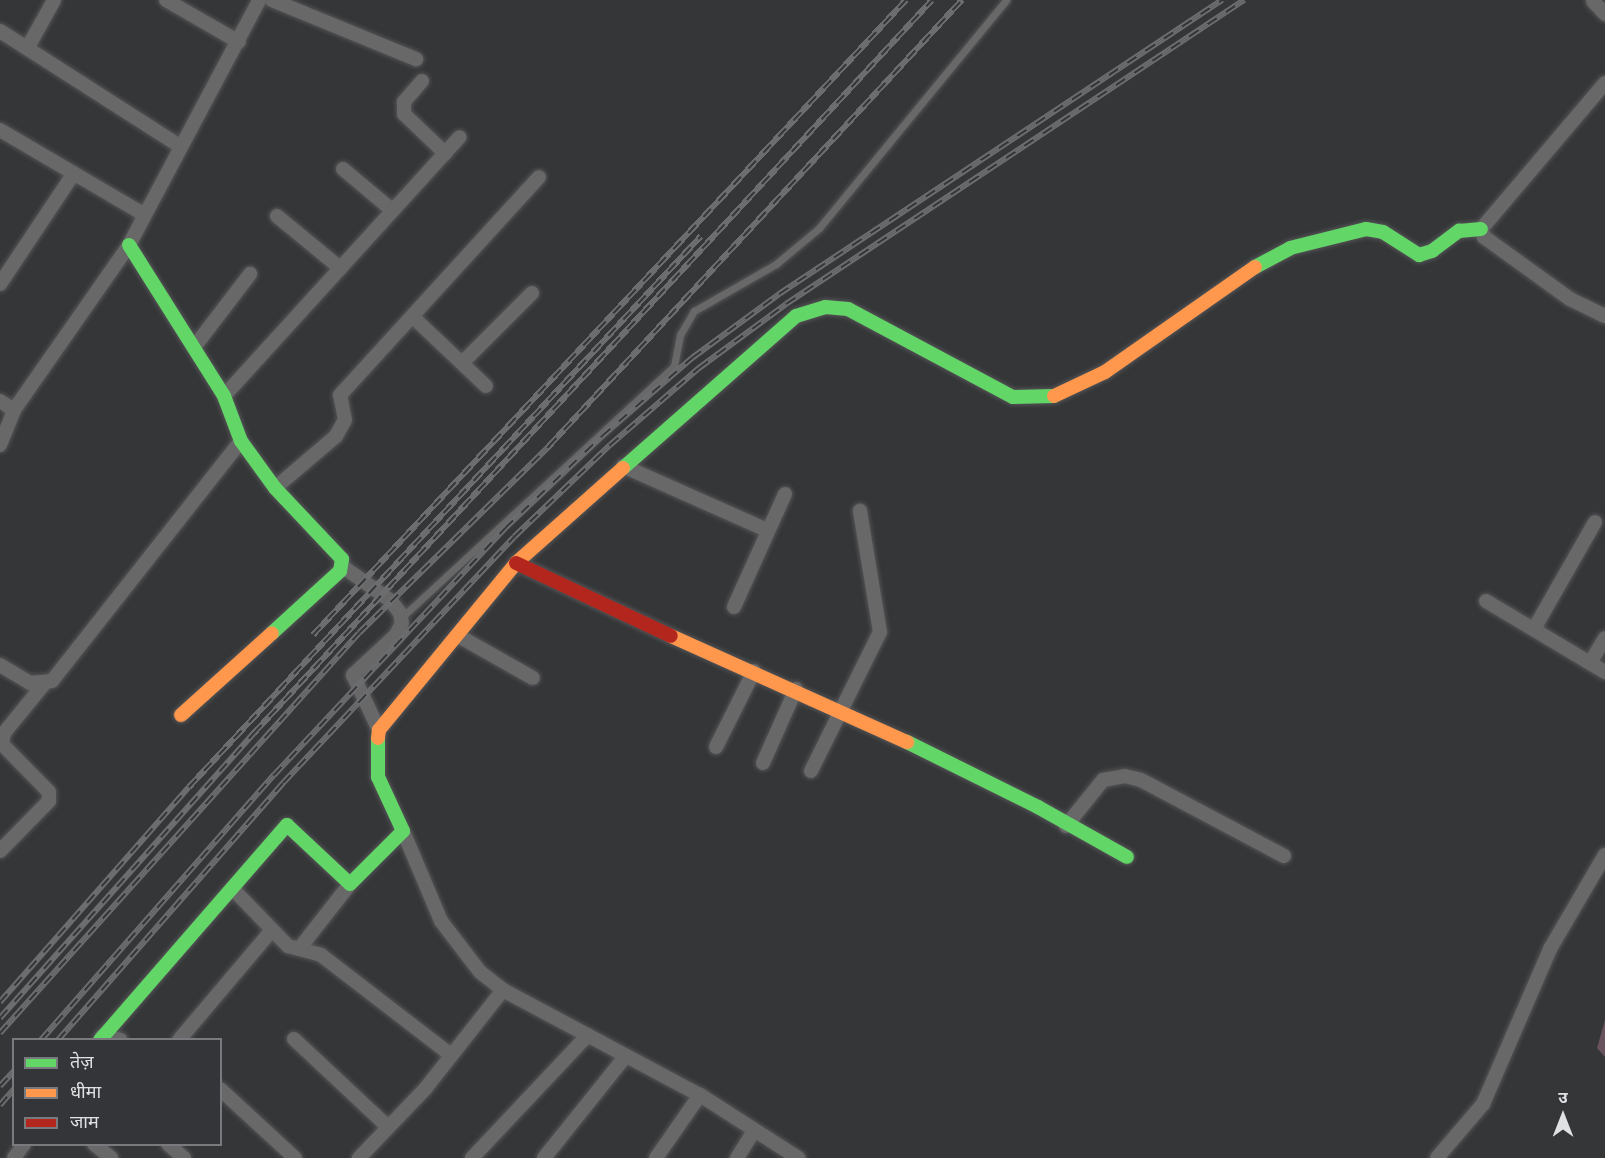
<!DOCTYPE html>
<meta charset="utf-8">
<style>
body{margin:0}
#map{position:relative;width:1605px;height:1158px;overflow:hidden;background:#353638;font-family:"Crimson Pro","Noto Sans Devanagari",serif}
div>[style]{position:absolute}
[style*='--x']{left:calc(var(--x)*1px);top:calc(var(--y)*1px);width:calc(var(--w)*1px);rotate:calc(var(--a)*1deg)}
.green>*{inset:0;background:#68525d}
.roads{filter:drop-shadow(0 0 2px #545456) drop-shadow(0 0 2px #545456)}
.lane>*{height:7px;margin:-3.5px;padding:0 3.5px;transform-origin:3.5px;border-radius:3.5px;background:#686869}
.street>*{height:14px;margin:-7px;padding:0 7px;transform-origin:7px;border-radius:7px;background:#686869}
.fast>*{height:14px;margin:-7px;padding:0 7px;transform-origin:7px;border-radius:7px;background:#63d668}
.slow>*{height:14px;margin:-7px;padding:0 7px;transform-origin:7px;border-radius:7px;background:#ff974d}
.jam>*{height:14px;margin:-7px;padding:0 7px;transform-origin:7px;border-radius:7px;background:#b3261e}
.rail>*{height:6px;margin-top:-3px;transform-origin:0;background:repeating-linear-gradient(90deg,#343539 0 11px,#6c6d6f 0 22px);box-sizing:border-box;border-block:2px solid #6c6d6f}
span{translate:-50% -50%;white-space:nowrap;text-align:center;line-height:1.15;-webkit-text-stroke:6px #343539;paint-order:stroke}
.legend{position:absolute;left:12px;top:1038px;width:210px;height:108px;box-sizing:border-box;background:#343539;border:2px solid #797a7d;margin:0;padding:8px 10px;list-style:none;font-size:18px;color:#e0e1e3}
.legend li{display:flex;align-items:center;gap:12px;height:30px}
.legend b{width:30px;border:2px solid #797a7d}
.north{position:absolute;left:1533px;top:1086px;width:60px;height:60px;-webkit-text-stroke:4px #343539;paint-order:stroke;rotate:0deg;font-size:16px;font-weight:700;line-height:24px;text-align:center;color:#e0e1e3}
.north::after{content:'';display:block;margin:auto;width:21px;height:27px;background:#e0e1e3;clip-path:polygon(50% 0,100% 100%,50% 72%,0 100%)}
</style>
<div id="map">
<div class="green">
<i style="clip-path:polygon(1605px 1020px,1605px 1057px,1597px 1048px)"></i>
</div>
<div class="roads">
<div class="lane">
<i style="--x:401;--y:618;--w:372;--a:-42.7"></i>
<i style="--x:674;--y:366;--w:32;--a:-79"></i>
<i style="--x:680;--y:335;--w:28;--a:-60"></i>
<i style="--x:694;--y:311;--w:95;--a:-29.8"></i>
<i style="--x:776;--y:264;--w:56;--a:-39.9"></i>
<i style="--x:819;--y:228;--w:295;--a:-50.6"></i>
</div>
<div class="street">
<i style="--x:166;--y:0;--w:84;--a:29.9"></i>
<i style="--x:272;--y:0;--w:156;--a:22.3"></i>
<i style="--x:1593;--y:1;--w:18;--a:47"></i>
<i style="--x:0;--y:31;--w:214;--a:32.6"></i>
<i style="--x:28;--y:47;--w:54;--a:-61"></i>
<i style="--x:422;--y:81;--w:28;--a:131"></i>
<i style="--x:404;--y:102;--w:12;--a:90"></i>
<i style="--x:404;--y:114;--w:57;--a:43.6"></i>
<i style="--x:1605;--y:83;--w:192;--a:130.3"></i>
<i style="--x:1481;--y:229;--w:9;--a:69"></i>
<i style="--x:1484;--y:237;--w:106;--a:35.8"></i>
<i style="--x:1570;--y:299;--w:39;--a:26"></i>
<i style="--x:0;--y:130;--w:166;--a:30.4"></i>
<i style="--x:343;--y:169;--w:64;--a:39.9"></i>
<i style="--x:277;--y:216;--w:82;--a:39.5"></i>
<i style="--x:0;--y:284;--w:133;--a:-56.3"></i>
<i style="--x:414;--y:318;--w:99;--a:43.4"></i>
<i style="--x:195;--y:346;--w:91;--a:-52.6"></i>
<i style="--x:462;--y:363;--w:99;--a:-45"></i>
<i style="--x:224;--y:396;--w:350;--a:-47.7"></i>
<i style="--x:0;--y:401;--w:17;--a:33"></i>
<i style="--x:0;--y:445;--w:38;--a:-68"></i>
<i style="--x:14;--y:410;--w:201;--a:-55.1"></i>
<i style="--x:129;--y:245;--w:277;--a:-62"></i>
<i style="--x:623;--y:466;--w:158;--a:24"></i>
<i style="--x:275;--y:488;--w:80;--a:-40.4"></i>
<i style="--x:336;--y:436;--w:18;--a:-61"></i>
<i style="--x:345;--y:420;--w:25;--a:-101"></i>
<i style="--x:340;--y:395;--w:295;--a:-47.6"></i>
<i style="--x:342;--y:566;--w:60;--a:35.5"></i>
<i style="--x:391;--y:601;--w:15;--a:53"></i>
<i style="--x:400;--y:613;--w:10;--a:79"></i>
<i style="--x:402;--y:623;--w:13;--a:117"></i>
<i style="--x:396;--y:635;--w:59;--a:137.1"></i>
<i style="--x:353;--y:675;--w:61;--a:64.7"></i>
<i style="--x:1486;--y:601;--w:139;--a:30.8"></i>
<i style="--x:734;--y:607;--w:124;--a:-65.7"></i>
<i style="--x:1534;--y:629;--w:123;--a:-60.3"></i>
<i style="--x:457;--y:635;--w:87;--a:29.5"></i>
<i style="--x:1590;--y:663;--w:29;--a:-59"></i>
<i style="--x:0;--y:665;--w:35;--a:31"></i>
<i style="--x:30;--y:683;--w:22;--a:-5"></i>
<i style="--x:52;--y:681;--w:305;--a:-51.8"></i>
<i style="--x:716;--y:747;--w:85;--a:-63.4"></i>
<i style="--x:763;--y:763;--w:81;--a:-66"></i>
<i style="--x:811;--y:771;--w:155;--a:-63.6"></i>
<i style="--x:880;--y:632;--w:123;--a:-99.4"></i>
<i style="--x:1066;--y:826;--w:59;--a:-51.2"></i>
<i style="--x:1103;--y:780;--w:22;--a:-10"></i>
<i style="--x:1125;--y:776;--w:16;--a:14"></i>
<i style="--x:1141;--y:780;--w:162;--a:28"></i>
<i style="--x:403;--y:831;--w:98;--a:67.1"></i>
<i style="--x:441;--y:921;--w:64;--a:52.6"></i>
<i style="--x:480;--y:972;--w:29;--a:38"></i>
<i style="--x:503;--y:990;--w:223;--a:28.1"></i>
<i style="--x:700;--y:1095;--w:117;--a:32.7"></i>
<i style="--x:0;--y:851;--w:70;--a:-45.6"></i>
<i style="--x:49;--y:801;--w:9;--a:-90"></i>
<i style="--x:49;--y:792;--w:67;--a:-134.4"></i>
<i style="--x:2;--y:744;--w:11;--a:-80"></i>
<i style="--x:4;--y:733;--w:63;--a:-50.8"></i>
<i style="--x:232;--y:888;--w:81;--a:46"></i>
<i style="--x:288;--y:946;--w:34;--a:15"></i>
<i style="--x:321;--y:955;--w:164;--a:37.6"></i>
<i style="--x:299;--y:949;--w:83;--a:-51.9"></i>
<i style="--x:102;--y:1036;--w:19;--a:12"></i>
<i style="--x:294;--y:1039;--w:129;--a:43.1"></i>
<i style="--x:179;--y:1040;--w:144;--a:-49.8"></i>
<i style="--x:220;--y:1089;--w:102;--a:42.6"></i>
<i style="--x:94;--y:1144;--w:22;--a:39"></i>
<i style="--x:168;--y:1144;--w:21;--a:41"></i>
<i style="--x:14;--y:1158;--w:17;--a:-54"></i>
<i style="--x:359;--y:1158;--w:95;--a:-46.3"></i>
<i style="--x:425;--y:1089;--w:126;--a:-51.8"></i>
<i style="--x:472;--y:1158;--w:169;--a:-46.7"></i>
<i style="--x:544;--y:1158;--w:129;--a:-51.3"></i>
<i style="--x:656;--y:1158;--w:77;--a:-55.1"></i>
<i style="--x:737;--y:1158;--w:32;--a:-58"></i>
<i style="--x:1437;--y:1158;--w:71;--a:-49.6"></i>
<i style="--x:1483;--y:1104;--w:169;--a:-66.6"></i>
<i style="--x:1550;--y:949;--w:109;--a:-59.7"></i>
</div>
<div class="fast">
<i style="--x:129;--y:245;--w:178;--a:57.8"></i>
<i style="--x:224;--y:396;--w:48;--a:69.3"></i>
<i style="--x:241;--y:441;--w:58;--a:54.1"></i>
<i style="--x:275;--y:488;--w:98;--a:46.7"></i>
<i style="--x:342;--y:559;--w:12;--a:99"></i>
<i style="--x:340;--y:571;--w:92;--a:137.6"></i>
<i style="--x:1255;--y:267;--w:40;--a:-28"></i>
<i style="--x:1290;--y:248;--w:78;--a:-14"></i>
<i style="--x:1366;--y:229;--w:17;--a:10"></i>
<i style="--x:1383;--y:232;--w:43;--a:32.6"></i>
<i style="--x:1419;--y:255;--w:14;--a:-17"></i>
<i style="--x:1432;--y:251;--w:34;--a:-37"></i>
<i style="--x:1459;--y:231;--w:22;--a:-5"></i>
<i style="--x:623;--y:468;--w:230;--a:-41.3"></i>
<i style="--x:796;--y:316;--w:30;--a:-17"></i>
<i style="--x:825;--y:307;--w:23;--a:5"></i>
<i style="--x:848;--y:309;--w:187;--a:28.1"></i>
<i style="--x:1013;--y:397;--w:41;--a:-1.4"></i>
<i style="--x:907;--y:742;--w:146;--a:26.4"></i>
<i style="--x:1038;--y:807;--w:102;--a:29.3"></i>
<i style="--x:100;--y:1040;--w:285;--a:-49"></i>
<i style="--x:287;--y:825;--w:86;--a:43.1"></i>
<i style="--x:350;--y:884;--w:75;--a:-45"></i>
<i style="--x:403;--y:831;--w:60;--a:-114.8"></i>
<i style="--x:378;--y:777;--w:39;--a:-90"></i>
</div>
<div class="slow">
<i style="--x:1054;--y:396;--w:56;--a:-25.2"></i>
<i style="--x:1105;--y:372;--w:183;--a:-35"></i>
<i style="--x:671;--y:636;--w:259;--a:24.2"></i>
<i style="--x:181;--y:715;--w:122;--a:-42"></i>
<i style="--x:378;--y:738;--w:8;--a:-83"></i>
<i style="--x:379;--y:730;--w:216;--a:-50.6"></i>
<i style="--x:516;--y:563;--w:143;--a:-41.6"></i>
</div>
<div class="jam">
<i style="--x:516;--y:563;--w:171;--a:25.2"></i>
</div>
</div>
<div class="rail">
<i style="--x:313;--y:635;--w:869;--a:-46.96"></i>
<i style="--x:0;--y:1002;--w:286;--a:-48.7"></i>
<i style="--x:189;--y:787;--w:752;--a:-47.1"></i>
<i style="--x:0;--y:1018;--w:382;--a:-48.3"></i>
<i style="--x:254;--y:733;--w:998;--a:-47.23"></i>
<i style="--x:0;--y:1033;--w:537;--a:-48.09"></i>
<i style="--x:359;--y:633;--w:267;--a:-44.5"></i>
<i style="--x:549;--y:446;--w:608;--a:-47.2"></i>
<i style="--x:41;--y:1040;--w:353;--a:-48.7"></i>
<i style="--x:274;--y:775;--w:338;--a:-46.9"></i>
<i style="--x:505;--y:528;--w:134;--a:-43.5"></i>
<i style="--x:602;--y:436;--w:119;--a:-40.9"></i>
<i style="--x:692;--y:358;--w:108;--a:-36.3"></i>
<i style="--x:779;--y:294;--w:532;--a:-33.57"></i>
<i style="--x:58;--y:1040;--w:342;--a:-48.8"></i>
<i style="--x:283;--y:783;--w:337;--a:-46.8"></i>
<i style="--x:514;--y:537;--w:133;--a:-43.8"></i>
<i style="--x:610;--y:445;--w:118;--a:-40.9"></i>
<i style="--x:699;--y:368;--w:108;--a:-36.3"></i>
<i style="--x:786;--y:304;--w:550;--a:-33.57"></i>
<i style="--x:0;--y:1086;--w:21;--a:-47"></i>
<i style="--x:0;--y:1105;--w:21;--a:-49"></i>
</div>
<ul class="legend">
<li><b style="height:8px;background:#63d668"></b>तेज़</li>
<li><b style="height:8px;background:#ff974d"></b>धीमा</li>
<li><b style="height:8px;background:#b3261e"></b>जाम</li>
</ul>
<div class="north">उ</div>
</div>
